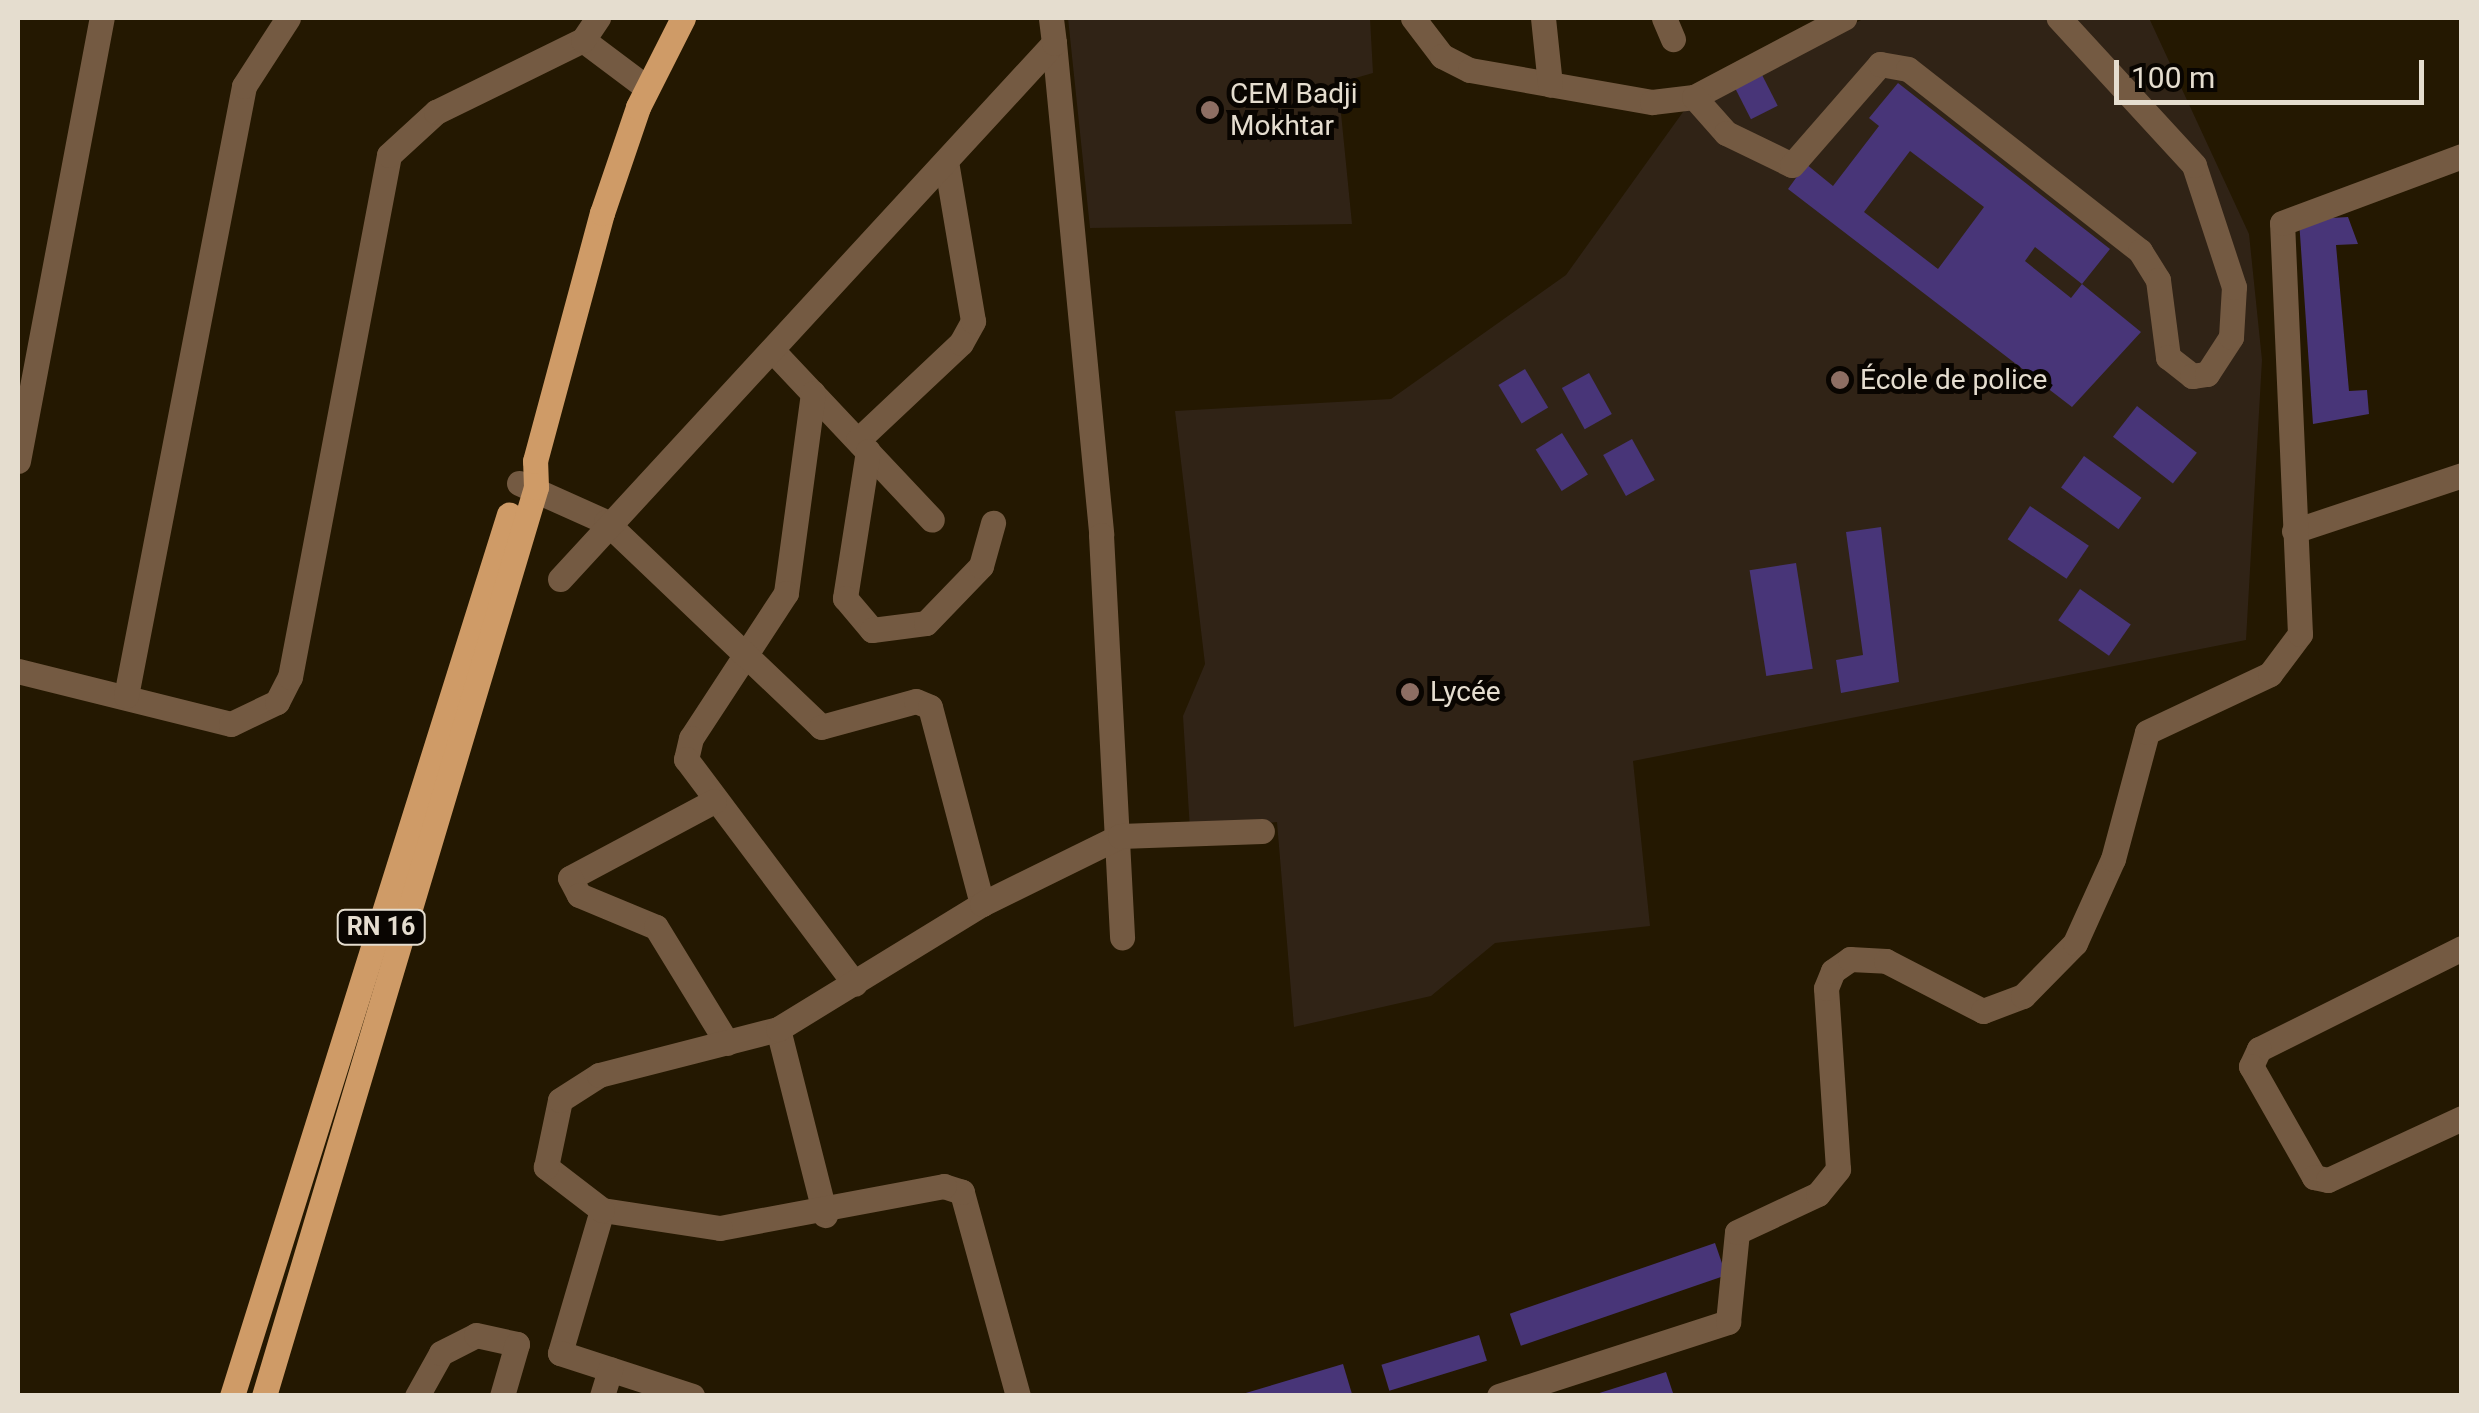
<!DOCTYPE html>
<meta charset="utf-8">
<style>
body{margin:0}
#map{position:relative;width:2479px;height:1413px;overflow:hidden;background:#241801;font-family:Roboto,sans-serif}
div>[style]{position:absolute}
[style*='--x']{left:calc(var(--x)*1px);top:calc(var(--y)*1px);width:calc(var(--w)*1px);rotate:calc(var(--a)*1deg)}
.education>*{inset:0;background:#302316}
.building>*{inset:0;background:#483578;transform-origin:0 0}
.minor>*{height:25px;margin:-12.5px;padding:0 12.5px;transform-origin:12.5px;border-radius:12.5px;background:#745a42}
.major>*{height:25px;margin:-12.5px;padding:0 12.5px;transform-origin:12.5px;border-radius:12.5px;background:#cf9b67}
.dots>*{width:28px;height:28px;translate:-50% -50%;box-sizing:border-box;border:5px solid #090501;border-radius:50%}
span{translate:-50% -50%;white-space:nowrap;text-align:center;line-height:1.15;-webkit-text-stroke:10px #090501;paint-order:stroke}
.shield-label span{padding:2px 8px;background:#090501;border:2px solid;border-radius:8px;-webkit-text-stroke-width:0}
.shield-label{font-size:25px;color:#e5ddcf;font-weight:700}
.poi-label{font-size:28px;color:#e5ddcf}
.left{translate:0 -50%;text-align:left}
.frame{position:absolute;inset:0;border:20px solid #e5ddcf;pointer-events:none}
.scale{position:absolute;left:2114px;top:60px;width:310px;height:45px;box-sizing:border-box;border:5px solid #e5ddcf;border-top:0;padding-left:12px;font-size:30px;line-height:35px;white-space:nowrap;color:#e5ddcf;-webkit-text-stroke:8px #090501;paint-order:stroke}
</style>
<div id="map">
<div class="education">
<i style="clip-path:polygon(1068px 18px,1370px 18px,1373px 73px,1338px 83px,1352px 224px,1090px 228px)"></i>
<i style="clip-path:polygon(1865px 18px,2149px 18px,2249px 234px,2262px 360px,2246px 640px,1633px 761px,1650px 926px,1495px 943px,1431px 996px,1294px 1027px,1277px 822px,1190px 830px,1183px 716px,1205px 664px,1175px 411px,1391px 399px,1566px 275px,1683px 112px)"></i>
</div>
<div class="building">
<i style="left:1760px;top:71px;width:39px;height:30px;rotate:63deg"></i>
<i style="clip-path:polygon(evenodd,1898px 83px,2110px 249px,2082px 284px,2035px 247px,2025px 261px,2071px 298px,2082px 284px,2141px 332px,2072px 407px,1788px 189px,1806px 164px,1833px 186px,1879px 126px,1869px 118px,1898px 83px,1910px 151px,1984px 207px,1938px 269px,1864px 212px,1910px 151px)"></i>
<i style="clip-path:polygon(2348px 217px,2358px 244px,2336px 245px,2349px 391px,2367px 390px,2369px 414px,2313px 424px,2299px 220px)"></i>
<i style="left:1525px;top:369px;width:45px;height:31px;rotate:59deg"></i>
<i style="left:1589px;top:373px;width:47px;height:31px;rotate:61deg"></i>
<i style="left:2137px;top:406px;width:76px;height:39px;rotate:38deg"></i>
<i style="left:1562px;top:433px;width:49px;height:31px;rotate:58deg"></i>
<i style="left:1632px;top:439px;width:47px;height:33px;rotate:61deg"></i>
<i style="left:2084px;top:456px;width:71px;height:39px;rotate:36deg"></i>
<i style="left:2030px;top:506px;width:71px;height:40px;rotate:34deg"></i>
<i style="clip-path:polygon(1881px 527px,1899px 682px,1841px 693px,1836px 660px,1863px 655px,1846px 532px)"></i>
<i style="left:1796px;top:563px;width:107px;height:47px;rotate:81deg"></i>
<i style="left:2080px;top:589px;width:62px;height:38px;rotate:35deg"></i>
<i style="left:1715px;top:1243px;width:34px;height:217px;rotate:71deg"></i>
<i style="left:1479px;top:1335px;width:27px;height:102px;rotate:73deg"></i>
<i style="clip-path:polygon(1343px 1364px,1352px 1394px,1239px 1396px,1239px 1395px)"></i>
<i style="clip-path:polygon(1666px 1372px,1674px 1396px,1593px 1396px,1593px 1395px)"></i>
</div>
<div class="minor">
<i style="--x:1413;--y:18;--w:48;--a:52.7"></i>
<i style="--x:1442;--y:56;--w:31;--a:27"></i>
<i style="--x:1470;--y:70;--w:185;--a:10"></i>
<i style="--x:1652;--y:102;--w:42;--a:-6.8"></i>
<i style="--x:1694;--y:97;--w:170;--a:-27.8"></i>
<i style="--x:1543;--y:18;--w:67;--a:84"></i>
<i style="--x:1664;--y:18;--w:23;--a:67"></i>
<i style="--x:583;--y:40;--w:80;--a:36.9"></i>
<i style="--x:1054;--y:43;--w:494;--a:84.5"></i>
<i style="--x:1101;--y:535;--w:403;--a:87"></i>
<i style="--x:1694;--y:97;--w:48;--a:48.4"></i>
<i style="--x:1726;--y:133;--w:73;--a:25.9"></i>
<i style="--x:1792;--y:165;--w:134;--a:-48.9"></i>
<i style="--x:1880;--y:64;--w:28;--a:10"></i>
<i style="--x:1908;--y:69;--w:295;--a:38.1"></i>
<i style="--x:2140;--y:251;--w:34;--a:58"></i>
<i style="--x:2158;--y:280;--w:78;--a:82.6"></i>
<i style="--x:2168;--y:357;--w:31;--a:38"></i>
<i style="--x:2192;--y:376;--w:15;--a:-8"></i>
<i style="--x:2207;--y:374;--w:44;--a:-57"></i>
<i style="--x:2231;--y:337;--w:50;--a:-86.6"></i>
<i style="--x:2234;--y:287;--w:128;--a:-108.2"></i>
<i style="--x:2194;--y:165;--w:200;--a:-132.6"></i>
<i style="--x:772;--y:350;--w:233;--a:46.7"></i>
<i style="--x:813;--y:393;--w:202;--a:97.7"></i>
<i style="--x:786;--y:593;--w:173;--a:123.2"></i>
<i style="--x:691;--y:738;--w:22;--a:103"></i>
<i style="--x:686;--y:759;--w:281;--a:53.1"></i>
<i style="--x:858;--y:440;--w:141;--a:-43.3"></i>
<i style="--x:961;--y:343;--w:25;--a:-61"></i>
<i style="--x:973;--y:321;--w:162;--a:-99.6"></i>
<i style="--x:868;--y:451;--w:149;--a:98.9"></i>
<i style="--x:845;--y:598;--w:42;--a:49.8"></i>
<i style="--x:872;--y:630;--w:54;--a:-7.4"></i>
<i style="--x:926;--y:623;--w:79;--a:-46"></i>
<i style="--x:981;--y:566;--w:45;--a:-74.4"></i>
<i style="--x:18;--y:461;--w:451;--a:-79.3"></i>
<i style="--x:519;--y:483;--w:95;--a:24.1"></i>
<i style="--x:606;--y:522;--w:297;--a:43.6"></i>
<i style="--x:821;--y:727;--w:98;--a:-15.3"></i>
<i style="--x:916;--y:701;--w:15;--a:23"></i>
<i style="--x:930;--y:707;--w:204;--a:75.2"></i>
<i style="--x:2294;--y:531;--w:177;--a:-18.4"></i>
<i style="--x:560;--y:579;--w:729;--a:-47.34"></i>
<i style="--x:1054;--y:43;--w:25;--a:-97"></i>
<i style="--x:18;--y:671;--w:219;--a:14"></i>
<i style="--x:231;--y:724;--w:51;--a:-25.6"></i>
<i style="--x:277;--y:702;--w:28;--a:-63"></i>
<i style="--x:290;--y:677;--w:531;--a:-79.26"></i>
<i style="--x:389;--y:155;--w:64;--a:-42.5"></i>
<i style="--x:436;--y:112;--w:164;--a:-26.1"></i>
<i style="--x:583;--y:40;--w:27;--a:-56"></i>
<i style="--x:126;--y:696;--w:621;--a:-79.05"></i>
<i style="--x:244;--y:86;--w:81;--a:-57.1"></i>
<i style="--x:714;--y:801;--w:163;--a:151.9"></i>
<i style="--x:570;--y:878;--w:19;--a:62"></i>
<i style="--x:579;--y:895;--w:83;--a:22.6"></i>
<i style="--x:656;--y:927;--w:136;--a:58.5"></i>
<i style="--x:2462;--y:948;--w:227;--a:153.5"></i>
<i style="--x:2259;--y:1049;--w:19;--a:115"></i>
<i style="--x:2251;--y:1066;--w:128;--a:60.4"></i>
<i style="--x:2314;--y:1177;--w:14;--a:12"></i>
<i style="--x:2328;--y:1180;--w:148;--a:-24.8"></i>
<i style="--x:778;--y:1029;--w:192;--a:75.8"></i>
<i style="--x:602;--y:1210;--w:149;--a:106.4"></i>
<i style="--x:560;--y:1353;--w:139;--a:18"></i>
<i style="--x:417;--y:1396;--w:49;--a:-60.8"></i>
<i style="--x:441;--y:1353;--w:39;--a:-27"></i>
<i style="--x:476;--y:1335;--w:42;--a:12.4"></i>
<i style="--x:517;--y:1344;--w:54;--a:106.1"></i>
<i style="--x:602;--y:1396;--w:28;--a:-73"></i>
<i style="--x:1018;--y:1396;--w:212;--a:-105.4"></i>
<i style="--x:962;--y:1192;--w:19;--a:-162"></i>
<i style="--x:944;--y:1186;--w:228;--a:169.4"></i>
<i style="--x:720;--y:1228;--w:119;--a:-171.3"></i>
<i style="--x:602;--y:1210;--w:71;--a:-142.5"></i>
<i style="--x:546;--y:1167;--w:68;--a:-78.2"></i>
<i style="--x:560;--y:1100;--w:46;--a:-32.7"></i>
<i style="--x:599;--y:1075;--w:185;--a:-14.4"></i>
<i style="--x:778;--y:1029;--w:239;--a:-31.5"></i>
<i style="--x:982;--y:904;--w:154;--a:-26.2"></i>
<i style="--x:1120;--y:836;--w:142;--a:-2"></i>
<i style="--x:1499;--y:1396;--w:241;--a:-17.9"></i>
<i style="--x:1728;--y:1322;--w:90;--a:-84.3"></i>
<i style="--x:1737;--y:1232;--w:89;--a:-25.1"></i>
<i style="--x:1818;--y:1194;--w:32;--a:-51"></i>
<i style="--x:1838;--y:1169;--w:181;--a:-93.8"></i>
<i style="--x:1826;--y:988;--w:18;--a:-68"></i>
<i style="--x:1833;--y:971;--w:21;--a:-35"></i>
<i style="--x:1850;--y:959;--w:36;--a:3"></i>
<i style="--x:1886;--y:961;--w:109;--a:27.3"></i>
<i style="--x:1983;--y:1011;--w:43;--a:-20.6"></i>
<i style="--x:2023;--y:996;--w:74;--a:-45.5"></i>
<i style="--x:2075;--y:943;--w:92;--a:-65.7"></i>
<i style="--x:2113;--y:859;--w:131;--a:-75"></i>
<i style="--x:2147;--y:732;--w:136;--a:-25.2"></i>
<i style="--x:2270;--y:674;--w:50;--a:-53.1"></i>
<i style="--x:2300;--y:634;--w:411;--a:-92.5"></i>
<i style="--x:2282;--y:223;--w:192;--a:-20.4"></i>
</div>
<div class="major">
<i style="--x:232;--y:1396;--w:924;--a:-72.56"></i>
<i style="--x:264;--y:1396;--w:949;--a:-73.34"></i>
<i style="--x:536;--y:487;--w:26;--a:-92"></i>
<i style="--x:535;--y:461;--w:257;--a:-74.9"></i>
<i style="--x:602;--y:213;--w:112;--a:-71.2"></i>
<i style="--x:638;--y:107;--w:100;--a:-63.2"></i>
</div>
<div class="dots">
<i style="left:1210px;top:110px;background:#8d6e63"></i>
<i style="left:1840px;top:380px;background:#8d6e63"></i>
<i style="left:1410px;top:692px;background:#8d6e63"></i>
</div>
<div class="shield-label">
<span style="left:381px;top:927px">RN 16</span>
</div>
<div class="poi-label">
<span class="left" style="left:1230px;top:110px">CEM Badji<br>Mokhtar</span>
<span class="left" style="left:1860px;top:380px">École de police</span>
<span class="left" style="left:1430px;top:692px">Lycée</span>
</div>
<div class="frame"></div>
<div class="scale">100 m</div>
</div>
